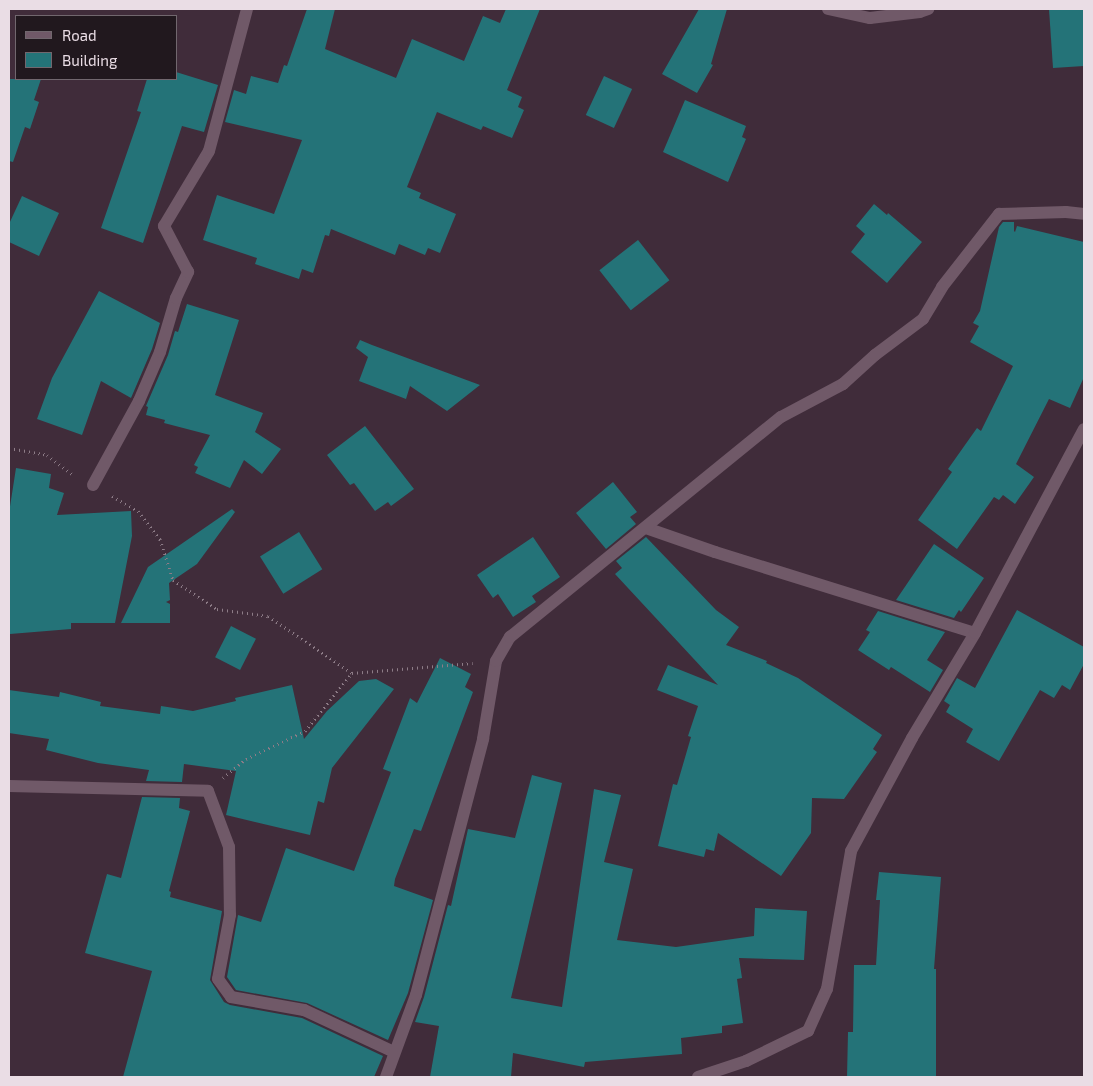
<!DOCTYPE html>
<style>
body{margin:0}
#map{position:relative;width:1093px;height:1086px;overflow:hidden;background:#402c3a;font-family:"Exo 2",sans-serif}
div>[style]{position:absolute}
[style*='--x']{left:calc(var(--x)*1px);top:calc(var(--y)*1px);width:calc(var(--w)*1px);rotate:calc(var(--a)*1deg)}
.building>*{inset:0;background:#247378;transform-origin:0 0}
.path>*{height:3px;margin-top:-1.5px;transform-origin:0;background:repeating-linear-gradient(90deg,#8d7c87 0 1px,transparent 0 5px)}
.minor>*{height:12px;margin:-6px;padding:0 6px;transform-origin:6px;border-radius:6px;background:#705968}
span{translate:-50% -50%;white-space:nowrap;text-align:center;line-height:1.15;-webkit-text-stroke:4px #21181e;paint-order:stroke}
.frame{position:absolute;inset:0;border:10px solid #eadde5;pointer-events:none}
.legend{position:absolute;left:15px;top:15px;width:162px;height:65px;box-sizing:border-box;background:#21181e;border:1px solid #71676e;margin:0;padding:6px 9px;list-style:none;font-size:15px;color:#eadde5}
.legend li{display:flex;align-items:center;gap:10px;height:25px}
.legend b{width:25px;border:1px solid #71676e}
</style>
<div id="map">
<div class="building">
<i style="clip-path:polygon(307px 9px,335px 9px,325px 49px,396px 78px,412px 39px,464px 61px,483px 16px,500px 23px,506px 9px,540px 9px,507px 90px,522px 97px,518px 107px,524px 110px,512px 138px,483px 126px,481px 130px,437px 112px,407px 187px,421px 193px,419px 198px,456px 214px,440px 253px,428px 248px,425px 255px,399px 244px,395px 255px,331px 229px,329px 236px,325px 235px,313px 273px,302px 269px,299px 279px,255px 264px,257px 258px,203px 240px,217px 195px,274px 214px,302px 140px,225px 122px,234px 90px,246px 94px,251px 76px,278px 83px,284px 65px,287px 66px)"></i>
<i style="clip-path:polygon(699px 9px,727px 9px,711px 64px,713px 65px,697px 93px,662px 74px)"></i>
<i style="clip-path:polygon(1049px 9px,1084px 9px,1084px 66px,1053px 68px)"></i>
<i style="clip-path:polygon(176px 72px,218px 85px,204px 132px,182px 126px,143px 243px,101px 228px,141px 112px,137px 111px,147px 79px,176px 79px)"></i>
<i style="left:604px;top:76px;width:31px;height:43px;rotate:25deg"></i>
<i style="clip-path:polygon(9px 79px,41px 79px,34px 100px,39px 102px,30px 129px,25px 127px,13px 162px,9px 161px)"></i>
<i style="clip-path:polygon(685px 100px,746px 126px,742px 137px,746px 139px,728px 182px,663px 152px)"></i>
<i style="clip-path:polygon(22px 196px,59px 213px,39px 256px,9px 242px,9px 224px)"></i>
<i style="clip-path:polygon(874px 204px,887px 215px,888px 213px,922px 242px,887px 283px,851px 252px,865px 234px,856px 226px)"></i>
<i style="clip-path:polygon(1003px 222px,1014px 222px,1014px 231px,1015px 232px,1017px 226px,1084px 242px,1084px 377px,1070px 408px,1049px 399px,1016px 464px,1034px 477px,1015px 504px,1003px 495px,999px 500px,994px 497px,957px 549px,918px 520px,952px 472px,948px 469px,977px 428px,981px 431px,1013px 366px,970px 342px,979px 326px,973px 323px,980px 311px,999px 227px)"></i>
<i style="left:638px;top:240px;width:51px;height:49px;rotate:52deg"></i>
<i style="clip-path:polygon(99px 291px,160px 323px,152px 349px,131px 398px,101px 381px,82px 435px,37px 419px,52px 378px)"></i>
<i style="clip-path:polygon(187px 304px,239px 320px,215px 395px,263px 413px,255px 432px,281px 449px,262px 474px,244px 460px,230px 488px,195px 473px,198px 467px,194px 465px,210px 435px,164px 423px,165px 420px,146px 415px,148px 407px,146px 406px,168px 355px,175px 331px,178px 332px)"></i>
<i style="clip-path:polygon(360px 340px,372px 345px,480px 385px,447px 411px,410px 386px,406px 399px,359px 381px,368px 357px,356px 348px)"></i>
<i style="clip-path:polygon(365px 426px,414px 489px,391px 506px,388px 502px,375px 511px,354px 483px,350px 485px,327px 455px)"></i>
<i style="clip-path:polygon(16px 468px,51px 474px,49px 488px,64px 493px,57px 515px,131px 511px,132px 536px,115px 623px,71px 623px,71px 629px,10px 634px,9px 513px)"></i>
<i style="clip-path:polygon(613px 482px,637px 512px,630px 517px,636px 524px,606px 549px,576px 513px)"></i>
<i style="clip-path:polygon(232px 509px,235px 512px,197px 564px,169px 583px,170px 600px,166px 602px,170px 604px,170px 623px,121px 623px,148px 567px)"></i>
<i style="left:299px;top:532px;width:44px;height:46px;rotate:58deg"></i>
<i style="clip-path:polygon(533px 537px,560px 577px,532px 596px,536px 602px,513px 617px,498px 594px,493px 598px,477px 575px)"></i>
<i style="clip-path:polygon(646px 537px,716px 610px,739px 627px,726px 645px,767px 661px,766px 663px,798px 678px,882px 735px,873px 749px,877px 752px,844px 799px,812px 798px,811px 833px,781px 876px,718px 833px,714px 851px,706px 849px,704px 857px,658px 846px,673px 784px,677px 785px,691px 737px,688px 736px,698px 706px,657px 690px,668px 665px,718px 685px,615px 574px,622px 568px,616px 561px)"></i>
<i style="clip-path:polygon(934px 544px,984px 578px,961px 612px,959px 610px,954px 618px,896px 600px)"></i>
<i style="clip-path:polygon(1017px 610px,1084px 647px,1084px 664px,1070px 690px,1062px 685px,1054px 698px,1040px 690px,999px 761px,966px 742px,973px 729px,946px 712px,950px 705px,944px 701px,957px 678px,975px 688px)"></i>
<i style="clip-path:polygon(878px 611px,945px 632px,927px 660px,943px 670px,930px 692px,891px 667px,889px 670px,858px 650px,870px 632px,866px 630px)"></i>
<i style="left:231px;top:626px;width:28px;height:35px;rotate:27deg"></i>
<i style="clip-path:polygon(440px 658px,471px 674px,465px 687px,473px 692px,421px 831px,414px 829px,395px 879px,394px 886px,433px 900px,408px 993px,388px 1040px,307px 1003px,236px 990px,227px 977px,238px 915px,261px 922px,286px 848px,354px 871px,391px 772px,383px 769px,410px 698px,417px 703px)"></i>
<i style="clip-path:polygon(376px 679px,394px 689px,332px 768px,324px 803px,318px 801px,310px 835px,226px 815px,236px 771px,184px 764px,182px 782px,146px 781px,149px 770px,98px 763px,46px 750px,49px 739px,9px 733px,9px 690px,59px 697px,60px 692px,101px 702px,100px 706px,160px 714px,161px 706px,193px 711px,236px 701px,235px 698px,292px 685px,304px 739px,327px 711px,359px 681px)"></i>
<i style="clip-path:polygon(532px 775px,562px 783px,511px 998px,562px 1007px,594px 789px,621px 795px,604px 862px,633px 869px,617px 940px,676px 947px,754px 936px,755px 908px,807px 911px,804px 960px,739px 958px,742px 978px,737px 979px,743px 1023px,722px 1026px,722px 1033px,681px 1038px,682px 1054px,585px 1062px,584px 1067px,513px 1053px,511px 1077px,430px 1077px,439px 1026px,415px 1022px,424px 997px,448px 905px,451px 906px,468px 829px,515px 838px)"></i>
<i style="clip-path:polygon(142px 797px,180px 798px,179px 808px,190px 811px,169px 891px,171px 892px,170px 897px,222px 911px,210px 980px,224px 1002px,230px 1005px,302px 1018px,383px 1056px,374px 1077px,123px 1077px,152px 971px,85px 953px,107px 874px,121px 878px)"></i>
<i style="clip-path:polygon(879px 872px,941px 877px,934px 969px,936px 969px,936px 1077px,847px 1077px,848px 1032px,853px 1032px,854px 965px,876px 965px,880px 900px,876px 900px)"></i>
</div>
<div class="path">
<i style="--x:9;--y:448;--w:39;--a:10"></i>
<i style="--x:47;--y:455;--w:34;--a:37"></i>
<i style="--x:112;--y:496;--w:30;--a:30"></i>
<i style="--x:138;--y:511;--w:36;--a:52"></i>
<i style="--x:160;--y:539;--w:43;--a:72.4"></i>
<i style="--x:173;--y:580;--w:53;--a:33.4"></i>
<i style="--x:217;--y:609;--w:51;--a:7.8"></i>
<i style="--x:268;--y:616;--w:102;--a:34.2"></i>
<i style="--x:223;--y:778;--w:30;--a:-40"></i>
<i style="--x:246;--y:759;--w:65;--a:-25.4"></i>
<i style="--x:305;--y:731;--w:75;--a:-51"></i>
<i style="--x:352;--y:673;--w:121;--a:-4.7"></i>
</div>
<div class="minor">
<i style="--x:828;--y:9;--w:43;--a:12.1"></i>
<i style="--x:870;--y:18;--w:50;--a:-6.8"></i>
<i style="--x:920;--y:12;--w:9;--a:-21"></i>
<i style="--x:93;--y:485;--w:96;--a:-61.3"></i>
<i style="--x:139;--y:401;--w:53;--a:-66.8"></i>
<i style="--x:160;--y:352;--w:56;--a:-73.5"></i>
<i style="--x:176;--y:298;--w:29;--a:-65"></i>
<i style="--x:188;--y:272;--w:52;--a:-117.6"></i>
<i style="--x:164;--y:226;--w:87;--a:-59"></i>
<i style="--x:209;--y:151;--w:147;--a:-75"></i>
<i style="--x:646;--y:528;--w:73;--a:19.2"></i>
<i style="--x:715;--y:552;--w:272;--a:17.3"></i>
<i style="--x:9;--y:786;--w:199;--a:1.4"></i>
<i style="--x:208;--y:791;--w:60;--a:69.4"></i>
<i style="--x:229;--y:847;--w:68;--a:89.2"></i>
<i style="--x:230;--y:915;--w:65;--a:100.6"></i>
<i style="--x:218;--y:979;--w:22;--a:54"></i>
<i style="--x:231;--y:997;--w:74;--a:10.1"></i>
<i style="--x:304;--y:1010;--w:99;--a:25"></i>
<i style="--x:386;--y:1077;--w:87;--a:-69.9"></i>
<i style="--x:416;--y:995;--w:265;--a:-75.3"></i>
<i style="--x:483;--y:739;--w:79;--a:-80.5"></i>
<i style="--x:496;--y:661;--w:28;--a:-60"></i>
<i style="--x:510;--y:637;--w:349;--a:-39.1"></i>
<i style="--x:781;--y:417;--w:70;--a:-28"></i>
<i style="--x:843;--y:384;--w:43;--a:-42.2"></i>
<i style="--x:875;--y:355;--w:60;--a:-36.9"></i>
<i style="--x:923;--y:319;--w:37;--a:-59"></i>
<i style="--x:942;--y:287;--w:93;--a:-52"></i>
<i style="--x:999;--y:214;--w:67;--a:-1.7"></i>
<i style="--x:1066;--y:212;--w:18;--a:6"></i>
<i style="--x:698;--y:1077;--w:51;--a:-18.4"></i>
<i style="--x:746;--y:1061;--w:69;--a:-25.8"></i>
<i style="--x:808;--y:1031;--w:46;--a:-65.7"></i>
<i style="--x:827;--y:989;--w:140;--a:-80.1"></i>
<i style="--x:851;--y:851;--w:128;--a:-61.6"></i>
<i style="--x:912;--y:738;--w:122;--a:-59"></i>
<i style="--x:975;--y:633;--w:231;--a:-61.9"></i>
</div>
<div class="frame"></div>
<ul class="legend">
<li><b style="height:6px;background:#705968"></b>Road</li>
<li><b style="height:14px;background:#247378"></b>Building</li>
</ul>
</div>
